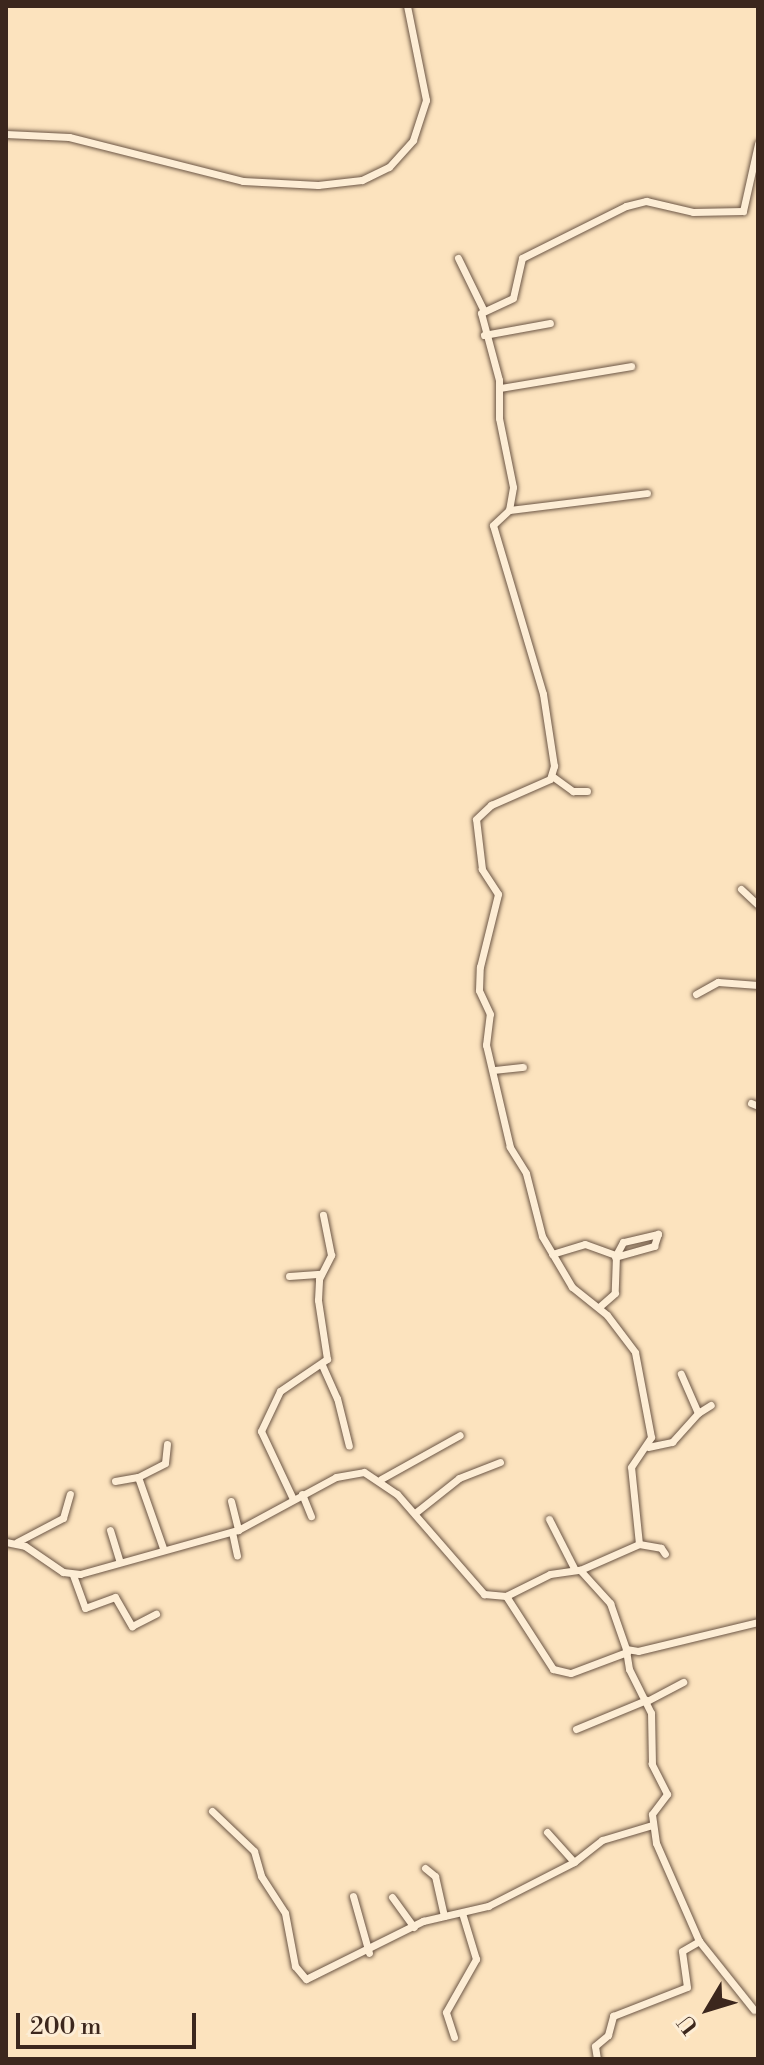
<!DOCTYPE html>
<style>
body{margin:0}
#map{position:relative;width:764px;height:2065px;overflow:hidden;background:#fce3be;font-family:"Libre Bodoni",serif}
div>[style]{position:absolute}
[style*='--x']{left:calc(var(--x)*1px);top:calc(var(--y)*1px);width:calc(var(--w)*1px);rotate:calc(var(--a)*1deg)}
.roads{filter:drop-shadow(0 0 2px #6c5645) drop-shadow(0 0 2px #6c5645)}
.street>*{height:7px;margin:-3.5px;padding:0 3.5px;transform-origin:3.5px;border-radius:3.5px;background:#fdedd5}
span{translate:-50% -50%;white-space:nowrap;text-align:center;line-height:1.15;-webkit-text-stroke:8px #fdedd5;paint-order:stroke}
.frame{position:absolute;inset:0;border:8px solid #3c271d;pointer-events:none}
.north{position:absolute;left:668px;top:1969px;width:80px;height:80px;-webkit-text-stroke:6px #fdedd5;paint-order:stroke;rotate:232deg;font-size:22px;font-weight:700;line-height:32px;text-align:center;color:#3c271d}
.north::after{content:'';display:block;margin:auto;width:28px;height:36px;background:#3c271d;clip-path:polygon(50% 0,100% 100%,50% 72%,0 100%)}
.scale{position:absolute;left:16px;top:2013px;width:180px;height:36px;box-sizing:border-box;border:4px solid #3c271d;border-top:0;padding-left:10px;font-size:24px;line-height:28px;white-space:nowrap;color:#3c271d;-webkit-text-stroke:6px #fdedd5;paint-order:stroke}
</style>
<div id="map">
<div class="roads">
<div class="street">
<i style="--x:6;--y:134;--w:63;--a:2.7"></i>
<i style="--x:69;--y:137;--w:179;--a:14.2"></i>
<i style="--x:243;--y:181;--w:75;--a:3.1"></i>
<i style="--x:318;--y:185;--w:44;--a:-6.5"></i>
<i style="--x:362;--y:180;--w:30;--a:-26"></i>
<i style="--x:389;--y:167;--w:36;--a:-48"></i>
<i style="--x:413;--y:140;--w:42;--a:-72"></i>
<i style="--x:426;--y:100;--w:96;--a:-101.4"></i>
<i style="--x:458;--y:258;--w:57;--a:63.9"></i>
<i style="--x:484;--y:335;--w:67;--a:-10.3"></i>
<i style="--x:500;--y:388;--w:133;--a:-9.5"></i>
<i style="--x:509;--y:510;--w:139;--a:-7"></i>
<i style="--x:552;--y:776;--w:26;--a:36"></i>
<i style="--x:573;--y:791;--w:14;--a:0"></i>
<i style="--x:741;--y:889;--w:23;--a:43"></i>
<i style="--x:696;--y:994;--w:25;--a:-29"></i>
<i style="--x:718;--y:982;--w:40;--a:4.3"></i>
<i style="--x:494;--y:1070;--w:29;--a:-6"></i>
<i style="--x:751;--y:1103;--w:8;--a:23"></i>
<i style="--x:552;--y:1254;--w:34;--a:-17"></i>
<i style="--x:585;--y:1244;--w:33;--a:20"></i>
<i style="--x:616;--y:1255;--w:38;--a:92"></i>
<i style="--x:615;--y:1293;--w:21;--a:139"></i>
<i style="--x:615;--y:1257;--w:41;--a:-15.8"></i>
<i style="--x:654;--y:1246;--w:13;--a:-72"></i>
<i style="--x:658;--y:1234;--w:36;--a:167"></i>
<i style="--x:623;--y:1242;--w:15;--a:118"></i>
<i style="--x:289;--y:1276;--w:32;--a:-4"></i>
<i style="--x:322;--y:1365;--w:36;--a:66"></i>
<i style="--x:337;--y:1398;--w:49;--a:76"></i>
<i style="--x:698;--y:1413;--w:15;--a:-32"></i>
<i style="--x:648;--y:1447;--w:25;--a:-12"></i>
<i style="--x:672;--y:1442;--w:39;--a:-48"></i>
<i style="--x:698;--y:1413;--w:43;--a:-113.6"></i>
<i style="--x:138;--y:1477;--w:30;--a:-27"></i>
<i style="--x:165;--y:1463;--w:19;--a:-84"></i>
<i style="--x:381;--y:1479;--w:90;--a:-29.1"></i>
<i style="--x:115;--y:1481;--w:23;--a:-10"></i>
<i style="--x:138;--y:1477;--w:75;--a:70.6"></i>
<i style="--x:302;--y:1494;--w:24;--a:68"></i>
<i style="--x:293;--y:1499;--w:75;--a:-115.2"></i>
<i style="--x:261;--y:1431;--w:44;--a:-64.6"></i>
<i style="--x:280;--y:1391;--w:57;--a:-34.2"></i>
<i style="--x:327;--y:1359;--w:60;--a:-98.7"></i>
<i style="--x:318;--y:1300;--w:21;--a:-87"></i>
<i style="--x:319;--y:1279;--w:27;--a:-63"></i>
<i style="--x:331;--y:1255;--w:41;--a:-101.3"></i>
<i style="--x:231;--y:1501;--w:30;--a:76"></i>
<i style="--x:415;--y:1513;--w:56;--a:-38.5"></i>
<i style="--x:459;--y:1478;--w:44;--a:-21.3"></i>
<i style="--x:549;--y:1519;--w:55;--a:63"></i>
<i style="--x:110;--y:1530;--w:31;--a:73"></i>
<i style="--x:232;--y:1532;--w:24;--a:78"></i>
<i style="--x:6;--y:1542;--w:19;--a:12"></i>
<i style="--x:25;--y:1546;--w:46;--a:34.4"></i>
<i style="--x:63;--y:1572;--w:17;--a:7"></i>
<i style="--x:80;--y:1574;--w:164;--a:-15.6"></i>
<i style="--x:238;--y:1530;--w:111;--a:-28.4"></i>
<i style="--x:336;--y:1477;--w:28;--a:-10"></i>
<i style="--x:364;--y:1472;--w:40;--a:34"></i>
<i style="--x:397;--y:1494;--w:133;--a:49"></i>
<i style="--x:484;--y:1594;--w:22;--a:5"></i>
<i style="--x:506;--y:1596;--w:49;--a:-26.6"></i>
<i style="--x:550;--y:1574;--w:30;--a:-8"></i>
<i style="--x:580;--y:1570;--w:45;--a:47.7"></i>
<i style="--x:610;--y:1603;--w:49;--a:70.8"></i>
<i style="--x:626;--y:1649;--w:12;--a:9"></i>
<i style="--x:638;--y:1651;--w:123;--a:-13.6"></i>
<i style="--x:17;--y:1542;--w:52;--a:-27.6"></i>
<i style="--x:63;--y:1518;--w:25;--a:-74"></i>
<i style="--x:639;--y:1544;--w:22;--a:10"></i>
<i style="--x:661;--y:1548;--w:7;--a:56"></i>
<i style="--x:580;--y:1570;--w:64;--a:-23.8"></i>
<i style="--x:639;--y:1544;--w:77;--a:-95.9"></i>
<i style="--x:631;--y:1467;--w:36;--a:-56"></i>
<i style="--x:651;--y:1437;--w:86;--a:-100.7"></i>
<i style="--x:635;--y:1352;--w:46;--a:-127.1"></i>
<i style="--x:607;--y:1315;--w:45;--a:-141.3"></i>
<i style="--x:572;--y:1287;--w:59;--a:-120.5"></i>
<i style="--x:542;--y:1236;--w:65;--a:-104.3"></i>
<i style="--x:526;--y:1173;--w:31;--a:-122"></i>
<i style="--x:510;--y:1147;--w:105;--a:-103.2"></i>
<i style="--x:486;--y:1045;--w:31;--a:-83"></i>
<i style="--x:490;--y:1014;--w:26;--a:-115"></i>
<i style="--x:479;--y:990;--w:23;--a:-88"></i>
<i style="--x:480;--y:967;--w:75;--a:-76.1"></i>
<i style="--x:498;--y:894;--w:30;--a:-123"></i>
<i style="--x:482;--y:869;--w:50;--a:-96.8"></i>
<i style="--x:476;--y:819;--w:21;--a:-43"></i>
<i style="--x:491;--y:805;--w:64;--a:-23.8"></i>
<i style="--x:550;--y:779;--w:14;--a:-73"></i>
<i style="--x:554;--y:766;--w:73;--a:-98.7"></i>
<i style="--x:543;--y:694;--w:176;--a:-106.5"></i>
<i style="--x:493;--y:525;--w:22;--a:-43"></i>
<i style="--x:509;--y:510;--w:23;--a:-80"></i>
<i style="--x:513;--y:487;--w:70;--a:-101.5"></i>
<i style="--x:499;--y:418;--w:38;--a:-90"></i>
<i style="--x:499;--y:380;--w:69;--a:-105"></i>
<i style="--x:481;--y:313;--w:35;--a:-25"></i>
<i style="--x:513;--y:298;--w:41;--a:-77.3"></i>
<i style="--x:522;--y:258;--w:116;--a:-26.6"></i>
<i style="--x:626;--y:206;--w:21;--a:-14"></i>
<i style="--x:646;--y:201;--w:48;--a:13.2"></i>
<i style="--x:693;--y:212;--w:50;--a:-1.1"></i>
<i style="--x:743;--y:211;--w:69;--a:-77.4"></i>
<i style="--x:73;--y:1575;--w:35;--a:70"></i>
<i style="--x:85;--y:1608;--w:32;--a:-20"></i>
<i style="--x:115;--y:1597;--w:34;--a:60"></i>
<i style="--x:132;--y:1626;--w:27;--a:-27"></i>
<i style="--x:506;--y:1596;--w:87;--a:57.2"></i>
<i style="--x:553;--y:1669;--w:18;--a:13"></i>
<i style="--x:571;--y:1673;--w:60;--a:-20.6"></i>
<i style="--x:647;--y:1701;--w:41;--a:-27.8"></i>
<i style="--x:576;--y:1729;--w:76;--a:-22.5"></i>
<i style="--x:212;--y:1811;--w:58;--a:43.6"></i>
<i style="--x:254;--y:1851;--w:26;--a:74"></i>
<i style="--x:261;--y:1876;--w:44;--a:57"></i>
<i style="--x:285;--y:1913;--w:54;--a:79.3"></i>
<i style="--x:295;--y:1966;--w:17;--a:50"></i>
<i style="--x:306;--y:1979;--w:131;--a:-26.4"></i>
<i style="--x:423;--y:1921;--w:67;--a:-13"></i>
<i style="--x:488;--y:1906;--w:97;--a:-27.1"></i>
<i style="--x:574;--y:1862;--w:36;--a:-38"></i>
<i style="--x:602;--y:1840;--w:52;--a:-16.7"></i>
<i style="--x:547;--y:1832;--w:40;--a:48"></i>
<i style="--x:425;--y:1868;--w:13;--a:39"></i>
<i style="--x:435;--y:1876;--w:41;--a:77.3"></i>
<i style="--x:353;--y:1896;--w:59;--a:74.3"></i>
<i style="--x:392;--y:1897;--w:37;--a:54"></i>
<i style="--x:699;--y:1941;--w:88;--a:51.4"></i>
<i style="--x:454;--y:2037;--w:26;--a:-108"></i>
<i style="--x:446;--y:2012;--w:61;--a:-60.5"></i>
<i style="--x:476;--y:1959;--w:48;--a:-106.9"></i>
<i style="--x:597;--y:2059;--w:13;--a:-99"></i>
<i style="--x:595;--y:2046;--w:17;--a:-40"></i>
<i style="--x:608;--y:2035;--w:20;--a:-75"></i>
<i style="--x:613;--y:2016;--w:79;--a:-21.4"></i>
<i style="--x:687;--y:1987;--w:36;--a:-98"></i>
<i style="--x:682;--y:1951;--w:20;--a:-30"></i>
<i style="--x:699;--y:1941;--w:107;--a:-113.7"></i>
<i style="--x:656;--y:1843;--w:29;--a:-98"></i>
<i style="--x:652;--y:1814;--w:25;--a:-53"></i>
<i style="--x:667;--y:1794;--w:34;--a:-117"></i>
<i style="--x:652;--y:1764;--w:51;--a:-91.1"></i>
<i style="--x:651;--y:1713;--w:49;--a:-116.6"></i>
<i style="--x:629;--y:1669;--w:20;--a:-99"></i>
</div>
</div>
<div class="frame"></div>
<div class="north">U</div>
<div class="scale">200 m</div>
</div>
